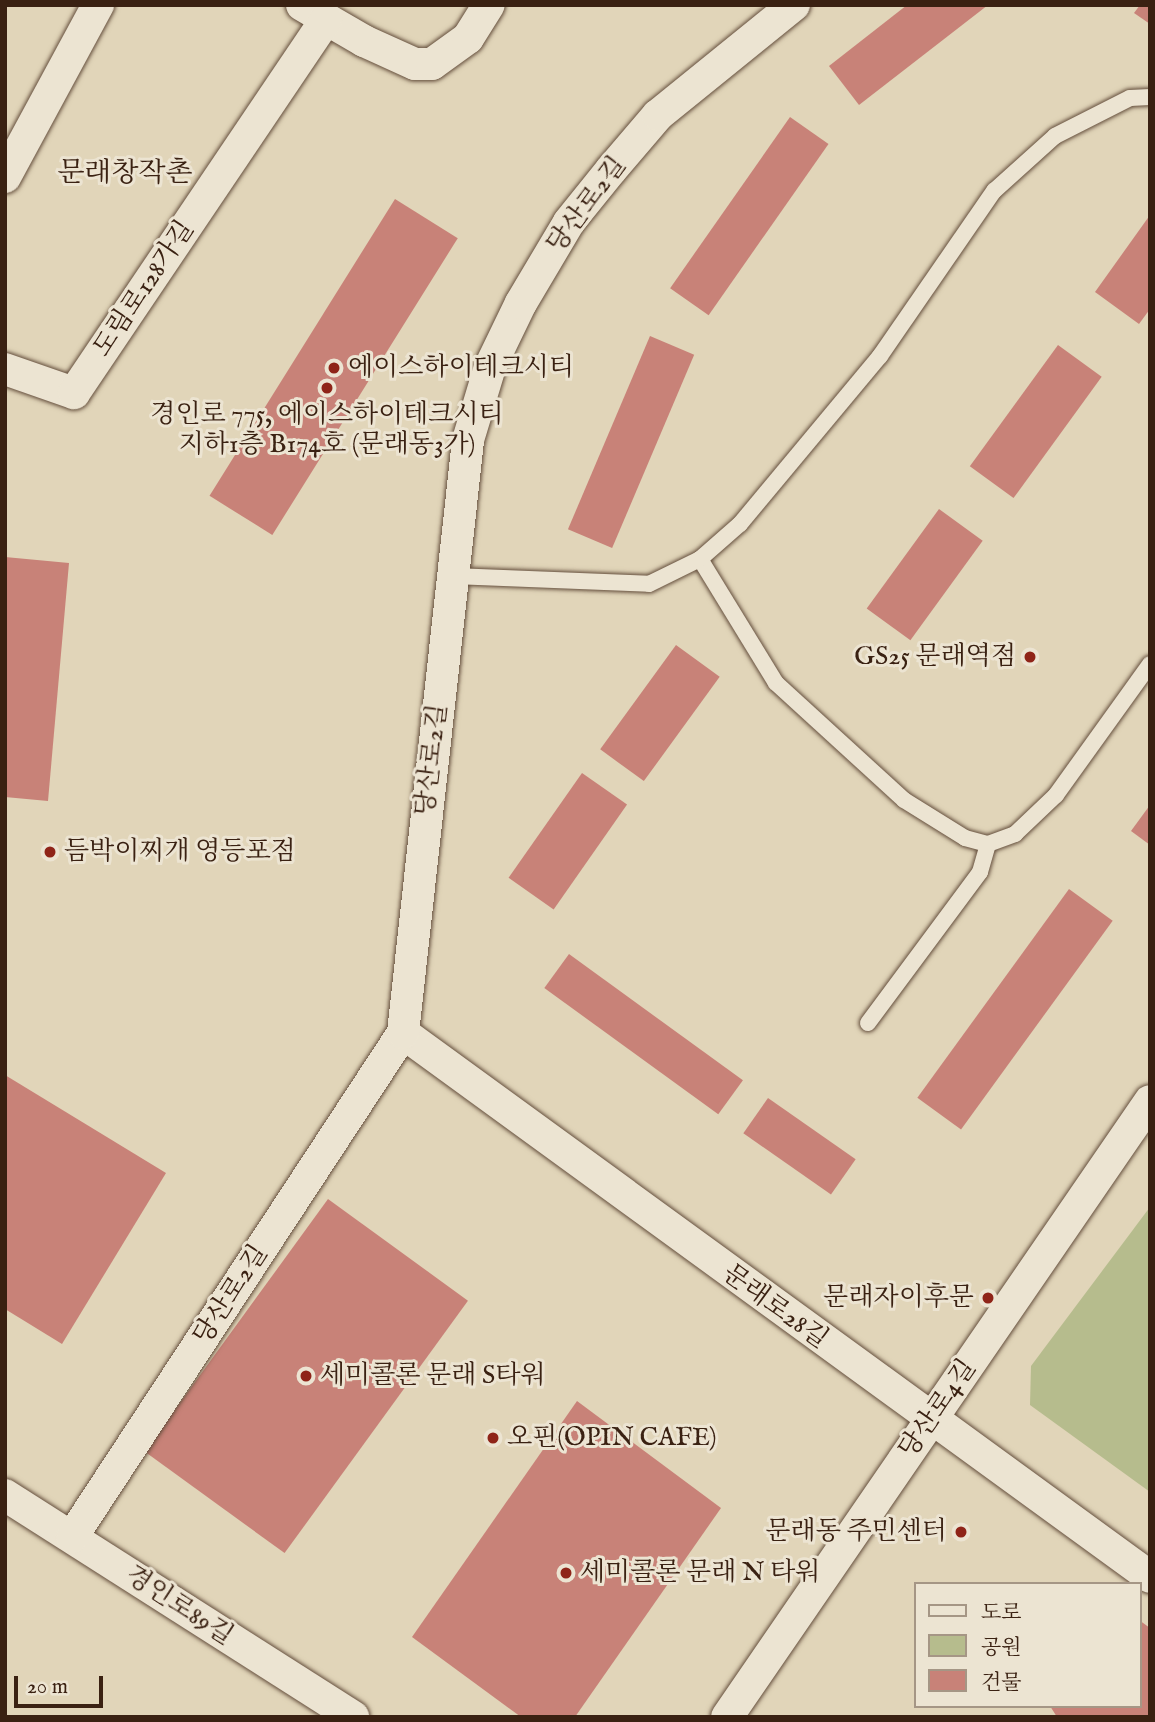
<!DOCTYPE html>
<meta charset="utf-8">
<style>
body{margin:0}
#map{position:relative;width:1155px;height:1722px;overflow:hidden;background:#e1d5b9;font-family:"IM FELL English","Noto Serif KR",serif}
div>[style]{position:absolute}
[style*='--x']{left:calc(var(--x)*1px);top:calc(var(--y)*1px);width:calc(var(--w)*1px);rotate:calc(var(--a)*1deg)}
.green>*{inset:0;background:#b6bc8d}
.building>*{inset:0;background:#c88278;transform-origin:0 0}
.roads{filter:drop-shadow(0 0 2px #644e3c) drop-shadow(0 0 2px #644e3c)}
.service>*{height:16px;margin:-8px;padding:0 8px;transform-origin:8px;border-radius:8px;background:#ece4d2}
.minor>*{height:32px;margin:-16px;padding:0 16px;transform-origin:16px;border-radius:16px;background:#ece4d2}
.dots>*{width:19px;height:19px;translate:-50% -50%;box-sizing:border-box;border:4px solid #ece4d2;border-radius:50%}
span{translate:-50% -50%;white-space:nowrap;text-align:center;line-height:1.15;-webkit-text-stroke:6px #ece4d2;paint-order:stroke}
.street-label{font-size:26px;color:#3a2112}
.poi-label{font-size:26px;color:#3a2112}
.left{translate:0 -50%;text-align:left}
.right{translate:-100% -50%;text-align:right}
.neighbourhood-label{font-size:28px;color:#3a2112}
.frame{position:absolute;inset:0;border:7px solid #3a2112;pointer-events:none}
.legend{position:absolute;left:914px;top:1582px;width:228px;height:126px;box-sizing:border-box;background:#ece4d2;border:2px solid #a59685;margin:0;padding:9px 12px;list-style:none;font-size:21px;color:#3a2112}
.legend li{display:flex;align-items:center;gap:14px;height:35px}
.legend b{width:35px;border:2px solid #a59685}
.scale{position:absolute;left:14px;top:1676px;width:89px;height:32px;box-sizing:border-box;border:4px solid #3a2112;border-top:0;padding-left:9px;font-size:21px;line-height:24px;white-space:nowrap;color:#3a2112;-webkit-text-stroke:5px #ece4d2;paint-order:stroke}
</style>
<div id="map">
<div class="green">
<i style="clip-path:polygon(1150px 1207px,1150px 1492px,1030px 1405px,1031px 1366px)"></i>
</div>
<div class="building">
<i style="clip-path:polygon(907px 5px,988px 5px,859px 105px,829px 66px)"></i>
<i style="clip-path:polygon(1140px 5px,1150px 5px,1150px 24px,1134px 13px)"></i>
<i style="left:790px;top:117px;width:47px;height:209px;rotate:35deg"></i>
<i style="left:395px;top:199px;width:74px;height:350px;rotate:32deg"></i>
<i style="clip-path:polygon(1150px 215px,1150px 309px,1139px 324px,1095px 292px)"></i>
<i style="left:650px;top:336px;width:48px;height:210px;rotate:23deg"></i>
<i style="left:1058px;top:345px;width:54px;height:150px;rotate:36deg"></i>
<i style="left:939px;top:509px;width:54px;height:123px;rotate:36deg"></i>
<i style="clip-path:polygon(5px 557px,69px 563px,48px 801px,5px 797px)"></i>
<i style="left:676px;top:645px;width:54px;height:129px;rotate:36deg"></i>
<i style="left:582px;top:773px;width:55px;height:128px;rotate:35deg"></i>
<i style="clip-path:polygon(1150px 805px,1150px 845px,1131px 831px)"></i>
<i style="left:1069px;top:889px;width:54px;height:258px;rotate:36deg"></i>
<i style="left:569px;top:954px;width:215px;height:42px;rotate:36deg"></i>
<i style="clip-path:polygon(5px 1075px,166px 1173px,62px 1344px,5px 1309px)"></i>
<i style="left:768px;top:1098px;width:107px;height:43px;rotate:35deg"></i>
<i style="left:328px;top:1199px;width:173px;height:312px;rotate:36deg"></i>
<i style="clip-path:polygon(577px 1401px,721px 1508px,575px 1717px,521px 1717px,412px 1637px)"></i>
<i style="clip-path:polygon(1139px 1620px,1150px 1628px,1150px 1717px,1057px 1717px,1050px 1706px,1139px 1706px)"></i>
</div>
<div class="roads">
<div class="service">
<i style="--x:700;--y:559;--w:145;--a:58.5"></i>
<i style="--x:776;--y:683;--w:173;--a:42.4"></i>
<i style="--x:904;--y:800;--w:72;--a:31.9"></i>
<i style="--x:965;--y:838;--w:24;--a:15"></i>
<i style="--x:988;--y:844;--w:29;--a:-20"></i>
<i style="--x:1015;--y:834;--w:57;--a:-43.6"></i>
<i style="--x:1056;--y:795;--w:161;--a:-54.3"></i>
<i style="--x:453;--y:576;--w:196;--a:2.3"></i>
<i style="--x:649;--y:584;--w:57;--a:-26.1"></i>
<i style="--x:700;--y:559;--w:53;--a:-41.2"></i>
<i style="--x:740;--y:524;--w:219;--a:-50.2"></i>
<i style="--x:880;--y:356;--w:201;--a:-55.4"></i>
<i style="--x:994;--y:191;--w:82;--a:-42"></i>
<i style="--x:1055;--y:136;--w:84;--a:-26.9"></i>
<i style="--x:1130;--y:98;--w:20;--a:-3"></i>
<i style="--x:868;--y:1023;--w:188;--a:-53.4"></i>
<i style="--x:980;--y:872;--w:29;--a:-74"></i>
</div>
<div class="minor">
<i style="--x:302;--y:5;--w:72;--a:30.1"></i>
<i style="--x:364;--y:41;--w:56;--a:24.3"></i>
<i style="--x:415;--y:64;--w:17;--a:0"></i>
<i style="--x:432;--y:64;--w:44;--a:-35.8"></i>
<i style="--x:468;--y:38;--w:39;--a:-58"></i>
<i style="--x:5;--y:177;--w:196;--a:-61.6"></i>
<i style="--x:5;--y:369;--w:73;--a:19.2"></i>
<i style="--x:74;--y:393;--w:451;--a:-56"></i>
<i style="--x:403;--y:1033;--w:924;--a:36.06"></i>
<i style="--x:5;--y:1495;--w:413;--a:32.5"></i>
<i style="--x:72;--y:1537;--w:603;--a:-56.71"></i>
<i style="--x:403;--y:1033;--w:597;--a:-83.74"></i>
<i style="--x:468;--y:440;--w:76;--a:-73.2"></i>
<i style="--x:490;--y:367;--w:71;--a:-64.2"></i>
<i style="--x:521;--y:303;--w:94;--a:-59.3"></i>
<i style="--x:569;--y:222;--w:67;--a:-51.1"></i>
<i style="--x:611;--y:170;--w:72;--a:-49.5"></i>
<i style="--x:658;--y:115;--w:175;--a:-39"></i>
<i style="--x:727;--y:1717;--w:747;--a:-55.52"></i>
</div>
</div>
<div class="dots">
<i style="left:334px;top:368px;background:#8f2418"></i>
<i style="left:327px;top:388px;background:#8f2418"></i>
<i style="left:1030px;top:657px;background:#8f2418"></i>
<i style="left:50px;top:852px;background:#8f2418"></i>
<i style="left:988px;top:1298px;background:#8f2418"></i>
<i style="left:306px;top:1376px;background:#8f2418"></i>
<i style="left:493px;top:1438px;background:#8f2418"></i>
<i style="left:961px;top:1532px;background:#8f2418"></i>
<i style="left:566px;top:1573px;background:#8f2418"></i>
</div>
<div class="street-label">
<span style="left:587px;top:205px;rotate:-53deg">당산로2길</span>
<span style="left:144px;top:289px;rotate:-56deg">도림로128가길</span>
<span style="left:432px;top:760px;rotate:-83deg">당산로2길</span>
<span style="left:231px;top:1295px;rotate:-57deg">당산로2길</span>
<span style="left:775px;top:1307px;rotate:36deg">문래로28길</span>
<span style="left:938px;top:1409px;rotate:-55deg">당산로4길</span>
<span style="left:179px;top:1606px;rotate:33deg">경인로89길</span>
</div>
<div class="poi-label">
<span class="left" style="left:348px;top:368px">에이스하이테크시티</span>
<span style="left:327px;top:430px">경인로 775, 에이스하이테크시티<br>지하1층 B174호 (문래동3가)</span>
<span class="right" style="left:1016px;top:657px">GS25 문래역점</span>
<span class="left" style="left:64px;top:852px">듬박이찌개 영등포점</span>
<span class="right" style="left:974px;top:1298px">문래자이후문</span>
<span class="left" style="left:320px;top:1376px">세미콜론 문래 S타워</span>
<span class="left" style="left:507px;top:1438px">오핀(OPIN CAFE)</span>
<span class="right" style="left:947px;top:1532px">문래동 주민센터</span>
<span class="left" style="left:580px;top:1573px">세미콜론 문래 N 타워</span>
</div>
<div class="neighbourhood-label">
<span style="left:125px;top:174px">문래창작촌</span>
</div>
<div class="frame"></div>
<ul class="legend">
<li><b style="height:9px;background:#ece4d2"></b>도로</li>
<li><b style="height:19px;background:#b6bc8d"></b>공원</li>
<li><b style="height:19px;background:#c88278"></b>건물</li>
</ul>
<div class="scale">20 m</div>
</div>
